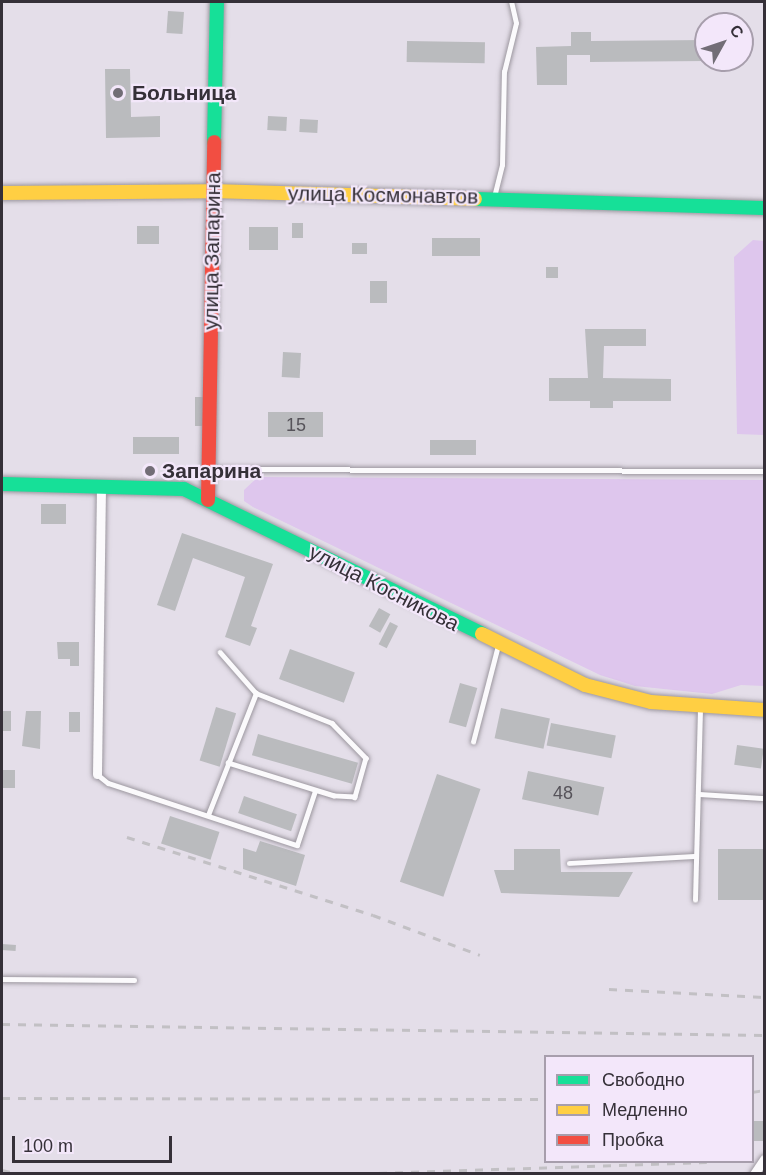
<!DOCTYPE html>
<meta charset="utf-8">
<style>
body{margin:0}
#map{position:relative;width:766px;height:1175px;overflow:hidden;background:#e4dee9;font-family:Helvetica,sans-serif}
div>[style]{position:absolute}
[style*='--x']{left:calc(var(--x)*1px);top:calc(var(--y)*1px);width:calc(var(--w)*1px);rotate:calc(var(--a)*1deg)}
.green>*{inset:0;background:#dec6ed}
.building>*{inset:0;background:#babbbe;transform-origin:0 0}
.roads{filter:drop-shadow(0 0 2px #9c979f) drop-shadow(0 0 2px #9c979f)}
.lane>*{height:4.5px;margin:-2.25px;padding:0 2.25px;transform-origin:2.25px;border-radius:2.25px;background:#fbfafc}
.street>*{height:9px;margin:-4.5px;padding:0 4.5px;transform-origin:4.5px;border-radius:4.5px;background:#fbfafc}
.fast>*{height:14px;margin:-7px;padding:0 7px;transform-origin:7px;border-radius:7px;background:#16e098}
.slow>*{height:14px;margin:-7px;padding:0 7px;transform-origin:7px;border-radius:7px;background:#ffcf43}
.jam>*{height:14px;margin:-7px;padding:0 7px;transform-origin:7px;border-radius:7px;background:#f24e42}
.rail>*{height:3px;margin-top:-1.5px;transform-origin:0;background:repeating-linear-gradient(90deg,#c2c0c4 0 8px,transparent 0 16px)}
.dots>*{width:16px;height:16px;translate:-50% -50%;box-sizing:border-box;border:3px solid #f3e7fa;border-radius:50%}
span{translate:-50% -50%;white-space:nowrap;text-align:center;line-height:1.15;-webkit-text-stroke:4.5px #f3e7fa;paint-order:stroke}
.number-label{font-size:18px;color:#56535a}
.number-label span{-webkit-text-stroke-width:0}
.poi-label{font-size:21px;color:#353038;font-weight:700}
.left{translate:0 -50%;text-align:left}
.street-label{font-size:21px;color:#353038}
.frame{position:absolute;inset:0;border:3px solid #353038;pointer-events:none}
.legend{position:absolute;left:544px;top:1055px;width:210px;height:108px;box-sizing:border-box;background:#f3e7fa;border:2px solid #a79eac;margin:0;padding:8px 10px;list-style:none;font-size:18px;color:#353038}
.legend li{display:flex;align-items:center;gap:12px;height:30px}
.legend b{width:30px;border:2px solid #a79eac}
.north{position:absolute;left:694px;top:12px;width:60px;height:60px;box-sizing:border-box;background:#f3e7fa;border:2px solid #a79eac;border-radius:50%;rotate:50deg;font-size:16px;font-weight:700;line-height:24px;text-align:center;color:#353038}
.north::after{content:'';display:block;margin:auto;width:21px;height:27px;background:#726d76;clip-path:polygon(50% 0,100% 100%,50% 72%,0 100%)}
.scale{position:absolute;left:12px;top:1136px;width:160px;height:27px;box-sizing:border-box;border:3px solid #353038;border-top:0;padding-left:8px;font-size:18px;line-height:21px;white-space:nowrap;color:#353038;-webkit-text-stroke:4px #f3e7fa;paint-order:stroke}
</style>
<div id="map">
<div class="green">
<i style="clip-path:polygon(753px 240px,764px 241px,764px 435px,737px 434px,734px 257px)"></i>
<i style="clip-path:polygon(258px 477px,764px 480px,764px 686px,741px 685px,712px 694px,635px 686px,600px 675px,253px 507px,244px 501px,244px 490px)"></i>
</div>
<div class="building">
<i style="left:168px;top:11px;width:16px;height:22px;rotate:4deg"></i>
<i style="clip-path:polygon(571px 32px,591px 32px,591px 41px,706px 40px,706px 61px,590px 62px,590px 55px,567px 55px,567px 85px,537px 85px,536px 47px,571px 46px)"></i>
<i style="left:407px;top:41px;width:78px;height:21px;rotate:1deg"></i>
<i style="clip-path:polygon(105px 69px,130px 69px,131px 117px,160px 116px,160px 137px,106px 138px)"></i>
<i style="left:268px;top:116px;width:19px;height:14px;rotate:3deg"></i>
<i style="left:300px;top:119px;width:18px;height:13px;rotate:3deg"></i>
<i style="left:292px;top:223px;width:11px;height:15px"></i>
<i style="left:137px;top:226px;width:22px;height:18px"></i>
<i style="left:278px;top:227px;width:23px;height:29px;rotate:90deg"></i>
<i style="left:432px;top:238px;width:48px;height:18px"></i>
<i style="left:352px;top:243px;width:15px;height:11px"></i>
<i style="left:546px;top:267px;width:12px;height:11px"></i>
<i style="left:370px;top:281px;width:17px;height:22px"></i>
<i style="clip-path:polygon(585px 329px,646px 329px,646px 346px,604px 346px,603px 378px,671px 379px,671px 401px,613px 401px,613px 408px,590px 408px,590px 401px,549px 401px,549px 378px,588px 378px)"></i>
<i style="left:283px;top:352px;width:18px;height:25px;rotate:3deg"></i>
<i style="left:195px;top:397px;width:11px;height:29px"></i>
<i style="left:268px;top:412px;width:55px;height:25px"></i>
<i style="left:133px;top:437px;width:46px;height:17px"></i>
<i style="left:430px;top:440px;width:46px;height:15px"></i>
<i style="left:41px;top:504px;width:25px;height:20px"></i>
<i style="clip-path:polygon(182px 533px,273px 564px,251px 626px,257px 628px,250px 646px,225px 637px,245px 577px,193px 558px,175px 611px,157px 605px)"></i>
<i style="left:379px;top:608px;width:13px;height:21px;rotate:29deg"></i>
<i style="left:390px;top:622px;width:9px;height:25px;rotate:27deg"></i>
<i style="clip-path:polygon(57px 642px,79px 642px,79px 666px,70px 666px,70px 659px,58px 659px)"></i>
<i style="left:290px;top:649px;width:69px;height:32px;rotate:20deg"></i>
<i style="left:460px;top:683px;width:18px;height:41px;rotate:16deg"></i>
<i style="left:216px;top:707px;width:21px;height:56px;rotate:17deg"></i>
<i style="left:501px;top:708px;width:50px;height:31px;rotate:12deg"></i>
<i style="left:2px;top:711px;width:9px;height:20px"></i>
<i style="clip-path:polygon(26px 711px,41px 711px,40px 749px,22px 746px)"></i>
<i style="left:69px;top:712px;width:11px;height:20px"></i>
<i style="left:551px;top:723px;width:66px;height:23px;rotate:11deg"></i>
<i style="left:258px;top:734px;width:104px;height:22px;rotate:16deg"></i>
<i style="left:737px;top:745px;width:27px;height:20px;rotate:8deg"></i>
<i style="left:2px;top:770px;width:13px;height:18px"></i>
<i style="left:528px;top:771px;width:78px;height:29px;rotate:12deg"></i>
<i style="left:437px;top:774px;width:46px;height:114px;rotate:19deg"></i>
<i style="left:244px;top:796px;width:56px;height:18px;rotate:19deg"></i>
<i style="left:170px;top:816px;width:52px;height:29px;rotate:18deg"></i>
<i style="clip-path:polygon(260px 841px,305px 855px,296px 886px,243px 869px,243px 848px,256px 852px)"></i>
<i style="clip-path:polygon(514px 849px,560px 849px,561px 872px,633px 872px,619px 897px,501px 893px,494px 870px,514px 870px)"></i>
<i style="left:718px;top:849px;width:46px;height:51px"></i>
<i style="left:2px;top:944px;width:14px;height:6px;rotate:4deg"></i>
<i style="left:764px;top:1121px;width:20px;height:12px;rotate:90deg"></i>
</div>
<div class="roads">
<div class="lane">
<i style="--x:494;--y:197;--w:33;--a:-76"></i>
<i style="--x:502;--y:165;--w:93;--a:-88.8"></i>
<i style="--x:504;--y:72;--w:50;--a:-76.2"></i>
<i style="--x:516;--y:23;--w:22;--a:-103"></i>
<i style="--x:211;--y:469;--w:553;--a:0.21"></i>
<i style="--x:220;--y:652;--w:55;--a:48.7"></i>
<i style="--x:473;--y:742;--w:100;--a:-75.5"></i>
<i style="--x:97;--y:774;--w:14;--a:39"></i>
<i style="--x:108;--y:783;--w:199;--a:18.2"></i>
<i style="--x:297;--y:845;--w:57;--a:-71.6"></i>
<i style="--x:698;--y:794;--w:65;--a:3.5"></i>
<i style="--x:208;--y:815;--w:131;--a:-68.5"></i>
<i style="--x:256;--y:693;--w:82;--a:21.5"></i>
<i style="--x:332;--y:723;--w:49;--a:45.8"></i>
<i style="--x:366;--y:758;--w:41;--a:105.8"></i>
<i style="--x:355;--y:797;--w:21;--a:-177"></i>
<i style="--x:334;--y:796;--w:111;--a:-162.7"></i>
<i style="--x:569;--y:863;--w:127;--a:-3.2"></i>
<i style="--x:695;--y:900;--w:192;--a:-88.5"></i>
<i style="--x:2;--y:979;--w:132;--a:0.4"></i>
</div>
<div class="street">
<i style="--x:97;--y:774;--w:290;--a:-89.2"></i>
<i style="--x:754;--y:1174;--w:18;--a:-56"></i>
</div>
<div class="fast">
<i style="--x:214;--y:142;--w:140;--a:-88.8"></i>
<i style="--x:475;--y:199;--w:289;--a:1.8"></i>
<i style="--x:2;--y:484;--w:182;--a:1.6"></i>
<i style="--x:184;--y:489;--w:331;--a:25.9"></i>
</div>
<div class="slow">
<i style="--x:2;--y:193;--w:210;--a:-0.5"></i>
<i style="--x:212;--y:191;--w:263;--a:1.7"></i>
<i style="--x:482;--y:634;--w:115;--a:26.3"></i>
<i style="--x:585;--y:685;--w:68;--a:14.4"></i>
<i style="--x:651;--y:702;--w:113;--a:4"></i>
</div>
<div class="jam">
<i style="--x:208;--y:500;--w:358;--a:-89"></i>
</div>
</div>
<div class="rail">
<i style="--x:127;--y:837;--w:258;--a:17.6"></i>
<i style="--x:373;--y:915;--w:114;--a:20.5"></i>
<i style="--x:609;--y:989;--w:155;--a:3"></i>
<i style="--x:2;--y:1024;--w:762;--a:0.83"></i>
<i style="--x:752;--y:1092;--w:12;--a:-9"></i>
<i style="--x:2;--y:1098;--w:544;--a:0.11"></i>
<i style="--x:2;--y:1170;--w:18;--a:13"></i>
<i style="--x:347;--y:1174;--w:360;--a:-1.9"></i>
</div>
<div class="dots">
<i style="left:118px;top:93px;background:#726d76"></i>
<i style="left:150px;top:471px;background:#726d76"></i>
</div>
<div class="number-label">
<span style="left:296px;top:425px">15</span>
<span style="left:563px;top:793px">48</span>
</div>
<div class="poi-label">
<span class="left" style="left:132px;top:93px">Больница</span>
<span class="left" style="left:162px;top:471px">Запарина</span>
</div>
<div class="street-label">
<span style="left:383px;top:195px;rotate:1deg">улица Космонавтов</span>
<span style="left:212px;top:251px;rotate:-89deg">улица Запарина</span>
<span style="left:384px;top:588px;rotate:27deg">улица Косникова</span>
</div>
<div class="frame"></div>
<ul class="legend">
<li><b style="height:8px;background:#16e098"></b>Свободно</li>
<li><b style="height:8px;background:#ffcf43"></b>Медленно</li>
<li><b style="height:8px;background:#f24e42"></b>Пробка</li>
</ul>
<div class="north">С</div>
<div class="scale">100 m</div>
</div>
